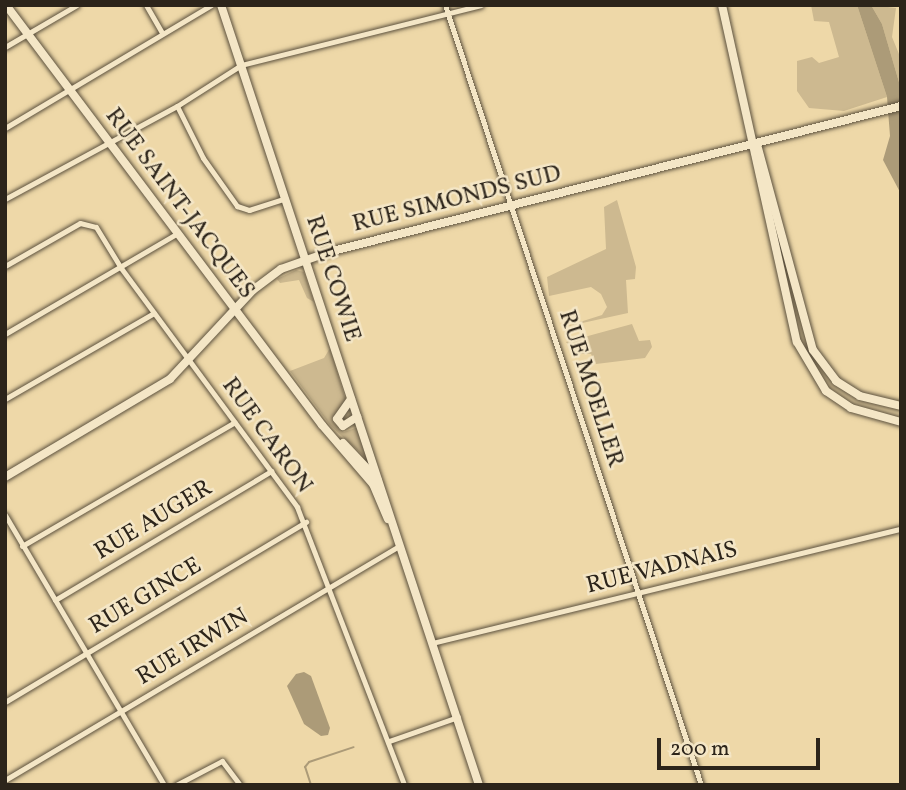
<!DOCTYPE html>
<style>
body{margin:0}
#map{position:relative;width:906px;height:790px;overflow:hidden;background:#eed8a8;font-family:Vollkorn,serif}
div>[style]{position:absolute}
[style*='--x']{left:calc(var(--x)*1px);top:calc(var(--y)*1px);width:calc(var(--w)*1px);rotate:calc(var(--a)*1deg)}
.green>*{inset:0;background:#cdb990}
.water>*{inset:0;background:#ac9b78}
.stream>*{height:2px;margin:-1px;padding:0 1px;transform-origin:1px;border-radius:1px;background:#ac9b78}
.roads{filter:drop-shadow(0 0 2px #5c513e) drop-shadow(0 0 2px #5c513e)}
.street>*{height:5px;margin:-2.5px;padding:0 2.5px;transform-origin:2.5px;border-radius:2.5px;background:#f4e6c6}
.secondary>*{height:8px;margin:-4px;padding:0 4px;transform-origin:4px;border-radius:4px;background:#f4e6c6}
span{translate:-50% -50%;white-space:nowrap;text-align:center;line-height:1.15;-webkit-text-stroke:5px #f4e6c6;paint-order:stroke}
.street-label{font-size:24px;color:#2c241a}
.frame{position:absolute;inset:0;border:7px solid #2c241a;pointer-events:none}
.scale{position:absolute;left:657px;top:738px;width:163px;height:32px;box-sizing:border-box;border:4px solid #2c241a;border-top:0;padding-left:9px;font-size:21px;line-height:24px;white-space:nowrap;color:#2c241a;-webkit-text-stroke:5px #f4e6c6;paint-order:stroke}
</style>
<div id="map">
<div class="green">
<i style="clip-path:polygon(811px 5px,857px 5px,887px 97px,844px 111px,809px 108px,797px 91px,797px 61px,812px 57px,819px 63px,839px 57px,829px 22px,814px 21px)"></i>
<i style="clip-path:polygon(871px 5px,896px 8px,892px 37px,901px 59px,901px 89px,882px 24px)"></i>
<i style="clip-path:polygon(617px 200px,636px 267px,635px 279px,626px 280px,628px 313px,564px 327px,602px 315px,607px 307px,601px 294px,591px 287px,549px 296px,547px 277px,606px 249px,604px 207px)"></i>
<i style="clip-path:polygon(296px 270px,304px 272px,314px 302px,307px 298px,299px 280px,280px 283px,277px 279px)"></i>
<i style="clip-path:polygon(632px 324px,639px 341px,650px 340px,652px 347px,645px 358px,596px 364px,591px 354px,576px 354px,566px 342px)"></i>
<i style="clip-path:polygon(330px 348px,346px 401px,335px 414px,334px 423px,344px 432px,358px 427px,367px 459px,330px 425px,290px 371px,324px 358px)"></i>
</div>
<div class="water">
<i style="clip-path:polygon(857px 5px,871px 5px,882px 24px,901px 89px,901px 194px,883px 160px,890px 136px,887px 97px)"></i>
<i style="clip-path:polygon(304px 672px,311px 676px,330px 728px,328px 735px,321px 736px,304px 724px,287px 686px,296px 674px)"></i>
</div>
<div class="stream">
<i style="--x:311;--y:785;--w:19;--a:-108"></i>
<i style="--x:305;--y:767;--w:6;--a:-51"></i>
<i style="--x:309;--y:762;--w:47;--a:-18.4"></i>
</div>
<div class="roads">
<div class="street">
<i style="--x:146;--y:5;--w:32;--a:60"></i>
<i style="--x:445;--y:5;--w:821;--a:71.83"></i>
<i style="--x:5;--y:47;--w:83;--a:-30.3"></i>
<i style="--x:177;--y:106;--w:58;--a:63.4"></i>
<i style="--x:203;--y:158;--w:59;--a:54.7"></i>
<i style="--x:237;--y:206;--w:13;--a:18"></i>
<i style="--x:249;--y:210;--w:38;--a:-18"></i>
<i style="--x:5;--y:128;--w:240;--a:-30.8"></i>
<i style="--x:5;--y:199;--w:196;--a:-28.4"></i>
<i style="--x:177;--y:106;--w:76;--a:-32.6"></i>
<i style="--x:241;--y:65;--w:247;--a:-14"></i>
<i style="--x:5;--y:266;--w:86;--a:-29.8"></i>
<i style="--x:80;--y:223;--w:16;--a:14"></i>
<i style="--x:96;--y:227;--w:48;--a:58.6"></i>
<i style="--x:121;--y:268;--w:297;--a:53.6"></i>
<i style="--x:297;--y:507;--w:298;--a:68.9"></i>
<i style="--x:5;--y:334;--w:200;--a:-30.3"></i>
<i style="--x:5;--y:399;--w:172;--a:-30"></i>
<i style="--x:5;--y:515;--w:313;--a:59.5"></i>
<i style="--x:22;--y:546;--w:246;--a:-30.2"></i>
<i style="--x:55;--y:600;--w:252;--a:-30.8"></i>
<i style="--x:432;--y:643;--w:483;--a:-13.7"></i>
<i style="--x:5;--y:702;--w:351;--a:-30.9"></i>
<i style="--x:389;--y:741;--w:73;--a:-19.2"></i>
<i style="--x:5;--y:780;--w:458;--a:-30.7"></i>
<i style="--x:176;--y:785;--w:52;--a:-27.6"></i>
<i style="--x:222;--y:761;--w:30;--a:53"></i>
</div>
<div class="secondary">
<i style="--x:6;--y:5;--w:526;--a:53.04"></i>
<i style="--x:322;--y:425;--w:78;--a:49.2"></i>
<i style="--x:373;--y:484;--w:38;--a:67"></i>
<i style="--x:221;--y:5;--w:822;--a:71.7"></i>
<i style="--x:722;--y:5;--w:345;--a:77.5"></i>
<i style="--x:797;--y:342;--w:57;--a:59.4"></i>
<i style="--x:826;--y:391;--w:30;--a:34"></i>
<i style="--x:851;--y:408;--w:52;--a:15.6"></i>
<i style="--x:758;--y:148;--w:209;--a:74.8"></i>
<i style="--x:813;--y:350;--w:39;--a:53"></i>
<i style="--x:836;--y:381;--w:28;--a:32"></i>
<i style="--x:860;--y:396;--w:42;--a:13.7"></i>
<i style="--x:351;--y:399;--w:24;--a:125"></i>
<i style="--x:337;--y:419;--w:9;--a:49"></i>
<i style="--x:343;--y:426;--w:17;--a:-33"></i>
<i style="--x:343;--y:443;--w:50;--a:46.6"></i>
<i style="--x:5;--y:477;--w:192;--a:-30.7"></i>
<i style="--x:170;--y:379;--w:122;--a:-47"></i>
<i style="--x:253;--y:290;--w:35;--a:-37"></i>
<i style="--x:281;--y:269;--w:51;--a:-19.5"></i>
<i style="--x:329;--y:252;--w:590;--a:-14.32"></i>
</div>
</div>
<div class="street-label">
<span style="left:457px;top:200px;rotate:-14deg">RUE SIMONDS SUD</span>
<span style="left:179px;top:204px;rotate:53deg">RUE SAINT-JACQUES</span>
<span style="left:332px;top:279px;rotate:72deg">RUE COWIE</span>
<span style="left:590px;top:389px;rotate:72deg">RUE MOELLER</span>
<span style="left:266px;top:436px;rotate:54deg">RUE CARON</span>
<span style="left:154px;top:521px;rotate:-31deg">RUE AUGER</span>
<span style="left:662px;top:569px;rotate:-14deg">RUE VADNAIS</span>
<span style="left:146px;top:597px;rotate:-31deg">RUE GINCE</span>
<span style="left:193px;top:648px;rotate:-31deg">RUE IRWIN</span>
</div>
<div class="frame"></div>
<div class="scale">200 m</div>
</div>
